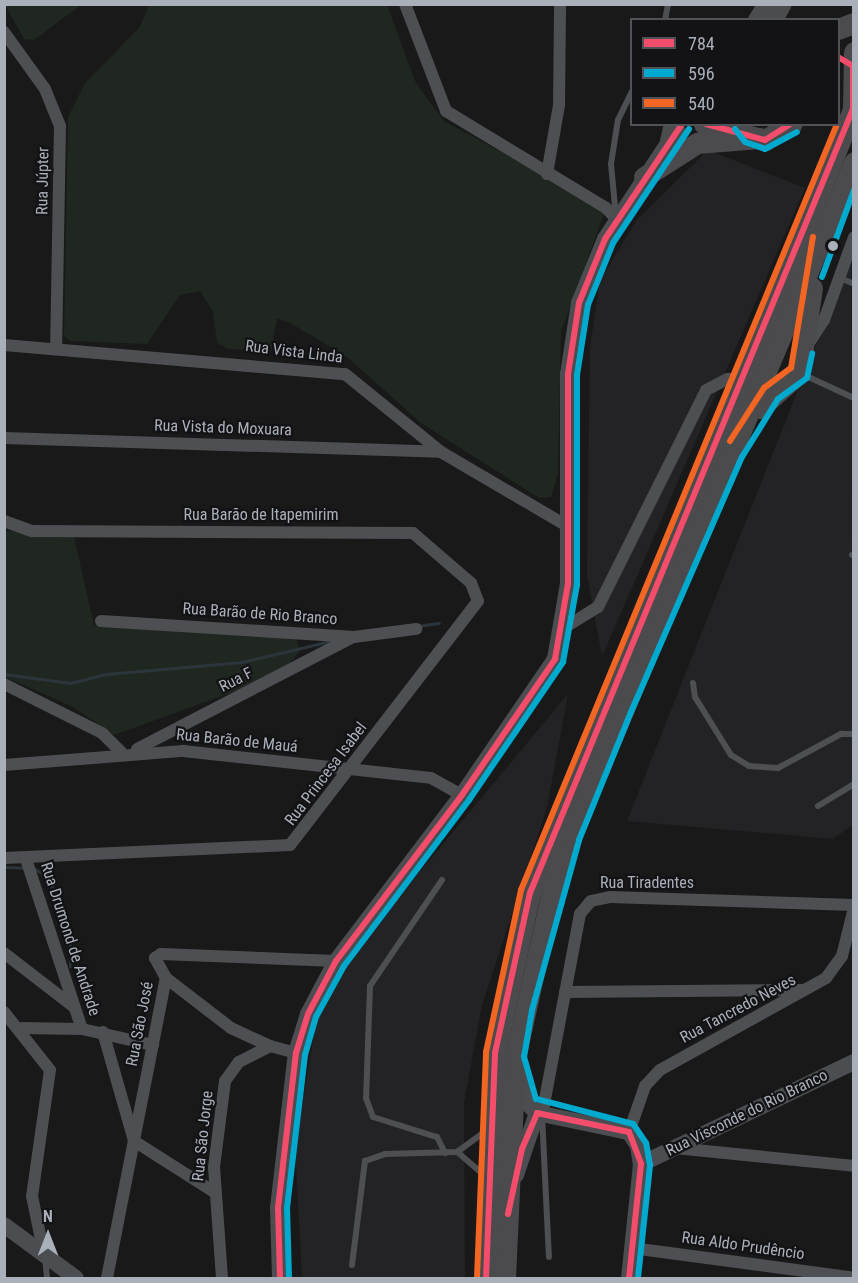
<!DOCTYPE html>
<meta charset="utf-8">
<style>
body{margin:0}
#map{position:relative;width:858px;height:1283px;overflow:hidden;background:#191919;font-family:"Roboto Condensed",sans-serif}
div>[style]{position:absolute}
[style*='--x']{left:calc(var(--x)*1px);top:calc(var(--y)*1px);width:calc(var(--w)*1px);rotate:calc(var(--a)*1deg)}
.built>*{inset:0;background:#232325}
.green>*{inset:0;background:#1f2720}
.stream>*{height:3px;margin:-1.5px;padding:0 1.5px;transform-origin:1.5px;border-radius:1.5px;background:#2c353c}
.lane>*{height:6px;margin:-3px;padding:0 3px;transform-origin:3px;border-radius:3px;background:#4d4f52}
.street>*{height:12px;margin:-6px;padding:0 6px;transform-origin:6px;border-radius:6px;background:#4d4f52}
.secondary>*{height:16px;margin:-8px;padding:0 8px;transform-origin:8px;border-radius:8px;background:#4c4d51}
.primary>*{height:18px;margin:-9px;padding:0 9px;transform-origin:9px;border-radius:9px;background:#4b4c4e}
.highway>*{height:21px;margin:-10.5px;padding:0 10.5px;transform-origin:10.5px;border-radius:10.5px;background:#4b4b4e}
.bus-1>*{height:6px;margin:-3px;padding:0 3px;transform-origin:3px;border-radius:3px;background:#f44d6c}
.bus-2>*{height:6px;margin:-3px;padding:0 3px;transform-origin:3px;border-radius:3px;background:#00a9ce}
.bus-3>*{height:6px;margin:-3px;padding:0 3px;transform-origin:3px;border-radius:3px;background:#f26522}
.dots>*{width:16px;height:16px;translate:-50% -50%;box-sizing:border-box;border:3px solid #131315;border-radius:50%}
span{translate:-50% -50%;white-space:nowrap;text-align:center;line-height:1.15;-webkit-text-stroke:4.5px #131315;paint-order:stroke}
.street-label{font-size:16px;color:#aab0ba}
.frame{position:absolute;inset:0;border:6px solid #aab0ba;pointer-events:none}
.legend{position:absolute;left:630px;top:18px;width:210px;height:108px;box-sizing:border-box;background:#131315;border:2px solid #4f5257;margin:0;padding:8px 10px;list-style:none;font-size:18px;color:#aab0ba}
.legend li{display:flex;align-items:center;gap:12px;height:30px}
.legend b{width:30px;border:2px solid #4f5257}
.north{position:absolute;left:18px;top:1205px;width:60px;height:60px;-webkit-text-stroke:4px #131315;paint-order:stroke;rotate:0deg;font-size:16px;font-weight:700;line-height:24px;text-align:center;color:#aab0ba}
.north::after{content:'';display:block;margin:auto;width:21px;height:27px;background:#aab0ba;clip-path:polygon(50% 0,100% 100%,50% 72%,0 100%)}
</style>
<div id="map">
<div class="built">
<i style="clip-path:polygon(708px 150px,805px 188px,602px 657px,587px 574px,590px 347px,600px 280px,637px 220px)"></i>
<i style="clip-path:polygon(851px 256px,853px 825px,833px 839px,627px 821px)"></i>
<i style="clip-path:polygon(568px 694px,547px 808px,482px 1005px,464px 1103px,465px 1278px,302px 1278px,295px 1146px,319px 1006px,368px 934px)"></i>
</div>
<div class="green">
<i style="clip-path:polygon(5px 5px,5px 4px,81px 5px,34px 40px,24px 39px)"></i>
<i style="clip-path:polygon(149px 5px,387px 5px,416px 83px,444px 121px,602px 206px,605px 211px,561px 332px,558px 474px,551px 497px,539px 498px,421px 423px,347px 357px,292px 324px,277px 318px,271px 351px,228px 349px,217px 343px,213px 312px,200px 291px,180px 295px,147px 344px,70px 341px,64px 336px,68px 117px,85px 83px,139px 28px)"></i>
<i style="clip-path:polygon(4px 530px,74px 537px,94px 625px,296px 637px,300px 651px,280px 675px,114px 735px,73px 707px,5px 677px)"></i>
</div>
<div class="stream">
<i style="--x:417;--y:626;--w:22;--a:-8"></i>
<i style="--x:4;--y:674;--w:67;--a:7.8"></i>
<i style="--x:70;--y:683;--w:37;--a:-14"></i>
<i style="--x:106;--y:674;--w:137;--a:-5"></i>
<i style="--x:242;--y:662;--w:91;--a:-13.3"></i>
<i style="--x:4;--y:867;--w:23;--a:2"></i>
<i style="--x:33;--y:868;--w:14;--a:30"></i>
<i style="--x:45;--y:875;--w:27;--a:59"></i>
<i style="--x:59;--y:898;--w:40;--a:74"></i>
<i style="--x:70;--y:936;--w:30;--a:90"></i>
</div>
<div class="lane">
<i style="--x:665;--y:20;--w:16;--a:-79"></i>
<i style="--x:616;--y:217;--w:53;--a:-95.4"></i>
<i style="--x:611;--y:164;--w:45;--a:-81"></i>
<i style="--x:618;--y:120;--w:32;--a:-64"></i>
<i style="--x:840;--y:278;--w:15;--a:23"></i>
<i style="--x:802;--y:374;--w:57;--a:24.8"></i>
<i style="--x:852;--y:555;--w:2;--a:-27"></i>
<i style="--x:693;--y:683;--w:14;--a:82"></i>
<i style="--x:695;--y:697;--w:68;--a:58.2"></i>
<i style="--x:731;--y:755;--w:21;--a:31"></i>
<i style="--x:749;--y:766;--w:29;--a:4"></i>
<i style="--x:778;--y:768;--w:72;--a:-28.4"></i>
<i style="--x:841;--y:734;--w:13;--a:0"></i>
<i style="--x:818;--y:806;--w:42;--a:-31.4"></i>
<i style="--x:442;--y:880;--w:128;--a:124.2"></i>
<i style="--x:370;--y:986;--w:112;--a:92"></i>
<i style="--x:366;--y:1098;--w:20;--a:70"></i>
<i style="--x:373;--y:1117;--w:67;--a:17.4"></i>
<i style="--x:437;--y:1137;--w:18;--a:63"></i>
<i style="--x:542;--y:1115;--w:142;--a:87.2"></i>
<i style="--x:485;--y:1176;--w:37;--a:-139"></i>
<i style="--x:457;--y:1152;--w:37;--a:-36"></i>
<i style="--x:45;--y:1258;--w:20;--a:84"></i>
<i style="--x:352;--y:1265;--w:105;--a:-82.9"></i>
<i style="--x:365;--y:1161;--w:21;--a:-19"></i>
<i style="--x:385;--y:1154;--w:72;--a:-1.6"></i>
</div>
<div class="street">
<i style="--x:405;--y:4;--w:115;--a:69"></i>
<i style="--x:446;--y:111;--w:187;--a:31.2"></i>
<i style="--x:606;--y:208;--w:16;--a:47"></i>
<i style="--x:4;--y:32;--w:70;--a:54.3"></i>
<i style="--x:45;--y:89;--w:40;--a:68"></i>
<i style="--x:60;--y:126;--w:221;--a:91"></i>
<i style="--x:547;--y:174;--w:70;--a:-80.1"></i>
<i style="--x:559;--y:105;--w:101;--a:-89.4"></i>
<i style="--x:4;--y:345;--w:342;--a:4.9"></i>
<i style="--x:345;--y:374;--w:124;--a:39.1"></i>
<i style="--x:441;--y:452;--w:146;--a:30.4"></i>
<i style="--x:807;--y:346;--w:31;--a:-57"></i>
<i style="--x:824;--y:320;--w:88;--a:-70.1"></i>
<i style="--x:4;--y:438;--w:437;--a:1.8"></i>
<i style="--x:4;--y:521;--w:30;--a:20"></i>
<i style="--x:32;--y:531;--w:381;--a:0.3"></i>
<i style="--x:413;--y:533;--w:77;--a:40.8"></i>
<i style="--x:471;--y:583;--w:19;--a:69"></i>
<i style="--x:478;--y:601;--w:308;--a:127.6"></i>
<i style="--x:290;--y:845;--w:286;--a:177.4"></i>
<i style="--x:101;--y:621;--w:254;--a:3.6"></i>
<i style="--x:354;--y:637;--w:63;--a:-7.4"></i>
<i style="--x:564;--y:628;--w:40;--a:-32"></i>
<i style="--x:598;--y:607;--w:242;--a:-63.5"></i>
<i style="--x:706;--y:390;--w:25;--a:-27"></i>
<i style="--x:728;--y:379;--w:13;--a:9"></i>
<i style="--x:4;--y:684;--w:110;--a:26.6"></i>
<i style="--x:102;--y:733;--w:27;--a:45"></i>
<i style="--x:137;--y:749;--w:243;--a:-27.4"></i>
<i style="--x:4;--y:765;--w:180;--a:-4.5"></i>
<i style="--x:183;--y:751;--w:249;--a:6.2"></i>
<i style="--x:431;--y:778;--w:35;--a:29"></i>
<i style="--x:26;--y:859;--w:179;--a:71.8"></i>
<i style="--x:4;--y:953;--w:88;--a:37.6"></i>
<i style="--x:166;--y:978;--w:82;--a:37.6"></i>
<i style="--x:231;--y:1028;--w:43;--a:24.8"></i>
<i style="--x:565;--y:992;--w:239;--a:-0.5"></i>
<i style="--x:4;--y:1012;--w:74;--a:51.6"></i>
<i style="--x:50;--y:1070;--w:127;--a:98.1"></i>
<i style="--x:32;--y:1196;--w:59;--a:78.3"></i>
<i style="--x:22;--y:1028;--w:60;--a:1"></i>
<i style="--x:82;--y:1029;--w:73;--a:12.7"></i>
<i style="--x:103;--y:1032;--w:113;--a:74.1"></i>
<i style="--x:134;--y:1141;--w:95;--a:32.5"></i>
<i style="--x:542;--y:1115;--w:205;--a:-79.3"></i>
<i style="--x:580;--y:914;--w:17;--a:-50"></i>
<i style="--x:591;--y:901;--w:19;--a:-12"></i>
<i style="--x:610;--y:897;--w:244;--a:1.9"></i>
<i style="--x:629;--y:1132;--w:49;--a:-70.8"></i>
<i style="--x:645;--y:1086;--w:22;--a:-47"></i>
<i style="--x:660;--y:1070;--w:190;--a:-29"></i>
<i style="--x:826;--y:978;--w:27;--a:-54"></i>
<i style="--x:842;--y:956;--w:49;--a:-76"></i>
<i style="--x:675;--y:1148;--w:180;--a:5.7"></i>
<i style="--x:632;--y:1248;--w:220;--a:7.6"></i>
<i style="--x:107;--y:1278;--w:306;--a:-78.9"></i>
<i style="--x:166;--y:978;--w:23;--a:-119"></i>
<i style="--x:155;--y:958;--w:7;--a:-34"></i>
<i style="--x:161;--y:954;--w:175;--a:2.3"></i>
<i style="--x:222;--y:1278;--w:111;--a:-94.1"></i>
<i style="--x:214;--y:1167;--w:87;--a:-82.7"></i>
<i style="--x:225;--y:1081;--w:24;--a:-54"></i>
<i style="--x:239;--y:1062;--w:35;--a:-27"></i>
<i style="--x:270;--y:1046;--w:27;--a:15"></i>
</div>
<div class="secondary">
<i style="--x:518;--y:1067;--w:38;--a:75"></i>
<i style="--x:528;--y:1104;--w:13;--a:45"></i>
<i style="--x:537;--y:1113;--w:94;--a:11.7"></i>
<i style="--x:629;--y:1132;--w:17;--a:57"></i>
<i style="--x:638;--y:1146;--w:18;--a:81"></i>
<i style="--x:641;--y:1164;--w:115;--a:96"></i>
<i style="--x:641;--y:1164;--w:236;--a:-25.6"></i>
<i style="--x:516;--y:1175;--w:65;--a:-71.3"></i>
<i style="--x:4;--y:1225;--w:89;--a:36.4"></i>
<i style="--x:280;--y:1278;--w:70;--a:-91.6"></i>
<i style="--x:278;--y:1208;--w:156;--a:-83.4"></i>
<i style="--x:296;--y:1053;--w:41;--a:-72.9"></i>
<i style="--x:308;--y:1014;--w:60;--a:-62.2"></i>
<i style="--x:336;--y:961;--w:208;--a:-52.8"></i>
<i style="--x:462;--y:795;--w:165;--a:-55.6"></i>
<i style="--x:555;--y:659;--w:76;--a:-80.2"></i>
<i style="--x:568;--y:584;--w:210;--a:-90"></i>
<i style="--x:568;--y:374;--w:72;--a:-81.2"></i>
<i style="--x:579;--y:303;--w:69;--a:-67.9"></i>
<i style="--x:605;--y:239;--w:131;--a:-56.6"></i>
</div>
<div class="primary">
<i style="--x:757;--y:20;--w:19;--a:-58"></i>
<i style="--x:774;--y:20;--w:18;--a:-61"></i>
<i style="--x:669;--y:141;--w:17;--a:-77"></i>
</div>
<div class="highway">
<i style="--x:838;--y:29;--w:17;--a:-21"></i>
<i style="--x:853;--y:109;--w:57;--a:-89"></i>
<i style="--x:704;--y:124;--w:63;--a:14.7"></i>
<i style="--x:765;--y:140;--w:31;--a:-31"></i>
<i style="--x:644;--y:177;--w:63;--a:-32.7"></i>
<i style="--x:697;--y:143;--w:62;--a:-4.6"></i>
<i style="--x:760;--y:408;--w:52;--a:-41.9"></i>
<i style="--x:799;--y:373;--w:86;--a:-81.3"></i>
<i style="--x:486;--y:1278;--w:225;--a:-87.7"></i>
<i style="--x:495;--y:1053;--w:164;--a:-77.7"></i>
<i style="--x:530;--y:893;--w:850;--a:-67.6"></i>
<i style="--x:505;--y:1278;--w:220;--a:-87.4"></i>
<i style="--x:515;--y:1058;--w:162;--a:-77.5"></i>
<i style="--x:550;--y:900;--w:66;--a:-72.4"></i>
<i style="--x:570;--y:837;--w:732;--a:-67.18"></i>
</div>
<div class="bus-1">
<i style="--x:706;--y:124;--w:61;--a:15.2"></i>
<i style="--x:765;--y:140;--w:31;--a:-32"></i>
<i style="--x:508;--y:1214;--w:66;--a:-77.8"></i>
<i style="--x:522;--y:1149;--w:39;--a:-67"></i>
<i style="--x:537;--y:1113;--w:94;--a:11.7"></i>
<i style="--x:629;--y:1132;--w:34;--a:69"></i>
<i style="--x:641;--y:1164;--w:115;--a:96"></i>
<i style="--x:280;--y:1278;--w:70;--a:-91.6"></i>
<i style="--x:278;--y:1208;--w:156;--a:-83.4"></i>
<i style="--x:296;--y:1053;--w:41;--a:-72.9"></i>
<i style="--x:308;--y:1014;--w:60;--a:-62.2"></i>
<i style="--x:336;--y:961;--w:208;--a:-52.8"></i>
<i style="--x:462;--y:795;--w:165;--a:-55.6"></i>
<i style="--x:555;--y:659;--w:76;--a:-80.2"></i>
<i style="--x:568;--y:584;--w:210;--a:-90"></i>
<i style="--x:568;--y:374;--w:72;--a:-81.2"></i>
<i style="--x:579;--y:303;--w:69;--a:-67.9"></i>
<i style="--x:605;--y:239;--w:138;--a:-56.2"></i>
<i style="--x:486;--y:1278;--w:225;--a:-87.7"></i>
<i style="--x:495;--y:1053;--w:164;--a:-77.7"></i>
<i style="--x:530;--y:893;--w:848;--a:-67.61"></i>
<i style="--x:853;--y:109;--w:43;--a:-90"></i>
<i style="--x:853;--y:66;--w:17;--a:-149"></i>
</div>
<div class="bus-2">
<i style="--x:735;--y:129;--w:16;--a:52"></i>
<i style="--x:745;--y:142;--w:21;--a:19"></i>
<i style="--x:765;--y:149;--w:36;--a:-28"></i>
<i style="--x:822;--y:277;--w:93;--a:-69.8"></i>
<i style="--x:289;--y:1278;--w:70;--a:-91.6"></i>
<i style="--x:287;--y:1208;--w:154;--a:-83.3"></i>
<i style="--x:305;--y:1055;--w:40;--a:-74"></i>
<i style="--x:316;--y:1017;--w:58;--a:-61.2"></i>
<i style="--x:344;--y:966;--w:208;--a:-53"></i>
<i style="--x:469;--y:800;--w:167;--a:-55.7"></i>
<i style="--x:563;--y:662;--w:78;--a:-79.7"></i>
<i style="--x:577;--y:585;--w:210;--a:-90"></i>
<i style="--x:577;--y:375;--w:71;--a:-81.1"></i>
<i style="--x:588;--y:305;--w:67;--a:-68"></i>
<i style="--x:613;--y:243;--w:137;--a:-56.3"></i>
<i style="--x:638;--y:1278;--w:114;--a:-83.9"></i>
<i style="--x:650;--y:1165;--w:22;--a:-100"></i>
<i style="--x:646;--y:1143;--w:23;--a:-124"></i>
<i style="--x:633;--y:1124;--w:100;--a:-165.5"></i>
<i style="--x:536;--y:1099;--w:44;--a:-105.9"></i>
<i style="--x:524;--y:1057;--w:48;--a:-80.3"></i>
<i style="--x:532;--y:1010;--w:176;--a:-74.5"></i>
<i style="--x:579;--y:840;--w:138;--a:-67.9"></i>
<i style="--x:631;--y:712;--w:278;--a:-66.5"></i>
<i style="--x:742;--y:457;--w:68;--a:-58.2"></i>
<i style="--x:778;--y:399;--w:36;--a:-36"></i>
<i style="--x:807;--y:378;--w:25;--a:-78"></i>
</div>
<div class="bus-3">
<i style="--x:730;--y:441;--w:63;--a:-57.3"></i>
<i style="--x:764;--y:388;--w:34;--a:-37"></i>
<i style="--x:791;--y:368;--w:133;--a:-80.5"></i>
<i style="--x:477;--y:1278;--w:226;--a:-87.7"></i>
<i style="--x:486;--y:1052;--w:166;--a:-77.8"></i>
<i style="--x:521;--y:890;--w:829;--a:-67.58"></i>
</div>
<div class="dots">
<i style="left:833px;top:246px;background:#aab0ba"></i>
</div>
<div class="street-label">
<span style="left:43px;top:181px;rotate:-89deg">Rua Júpter</span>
<span style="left:294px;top:352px;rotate:7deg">Rua Vista Linda</span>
<span style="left:223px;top:428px;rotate:2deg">Rua Vista do Moxuara</span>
<span style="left:261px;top:515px">Rua Barão de Itapemirim</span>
<span style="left:260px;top:614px;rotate:4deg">Rua Barão de Rio Branco</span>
<span style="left:236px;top:680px;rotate:-27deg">Rua F</span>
<span style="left:237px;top:741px;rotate:6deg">Rua Barão de Mauá</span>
<span style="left:326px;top:774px;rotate:-53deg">Rua Princesa Isabel</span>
<span style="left:647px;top:883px">Rua Tiradentes</span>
<span style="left:70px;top:939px;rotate:72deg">Rua Drumond de Andrade</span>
<span style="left:738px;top:1009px;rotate:-28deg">Rua Tancredo Neves</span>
<span style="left:140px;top:1024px;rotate:-79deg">Rua São José</span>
<span style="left:747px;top:1113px;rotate:-26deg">Rua Visconde do Rio Branco</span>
<span style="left:203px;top:1136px;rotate:-84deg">Rua São Jorge</span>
<span style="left:743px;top:1246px;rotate:8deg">Rua Aldo Prudêncio</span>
</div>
<div class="frame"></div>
<ul class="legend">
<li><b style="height:8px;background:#f44d6c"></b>784</li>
<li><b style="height:8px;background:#00a9ce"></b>596</li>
<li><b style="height:8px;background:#f26522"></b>540</li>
</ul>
<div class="north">N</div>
</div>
